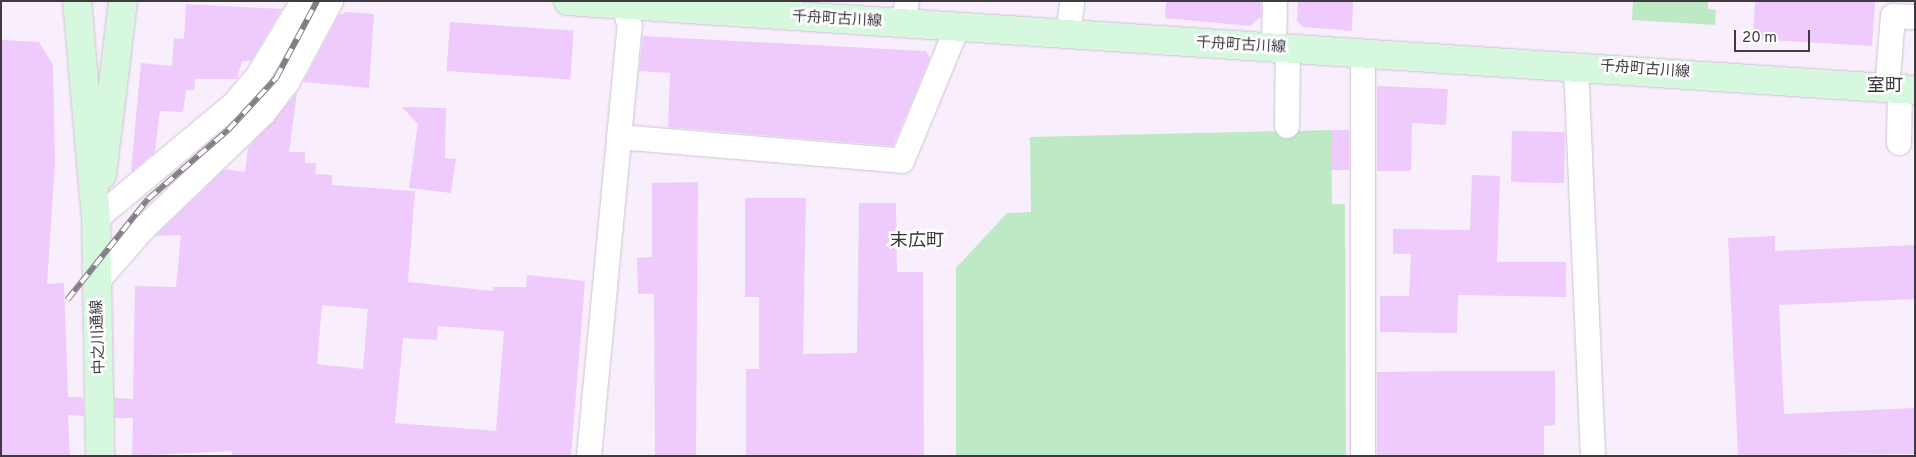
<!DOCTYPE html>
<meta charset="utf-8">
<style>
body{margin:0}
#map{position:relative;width:1916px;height:457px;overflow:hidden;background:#f8eefc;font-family:Overpass,"Noto Sans JP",sans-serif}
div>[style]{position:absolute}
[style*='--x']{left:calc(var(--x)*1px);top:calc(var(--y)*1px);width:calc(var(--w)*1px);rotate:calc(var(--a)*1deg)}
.green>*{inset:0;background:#bee9c5}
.building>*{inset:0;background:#eecbfc;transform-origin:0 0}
.roads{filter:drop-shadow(0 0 1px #cec4d1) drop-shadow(0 0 1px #cec4d1)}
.street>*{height:24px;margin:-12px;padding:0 12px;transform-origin:12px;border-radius:12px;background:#fff}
.secondary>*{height:28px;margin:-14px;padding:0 14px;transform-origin:14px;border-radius:14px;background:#d5f8de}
.rail>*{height:5.5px;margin-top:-2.75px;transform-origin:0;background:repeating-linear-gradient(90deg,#fff 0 11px,#847e87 0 22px);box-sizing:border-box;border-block:1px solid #847e87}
span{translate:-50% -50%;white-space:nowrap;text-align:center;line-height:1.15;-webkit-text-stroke:5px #fff;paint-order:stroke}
.street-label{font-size:15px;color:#3f3b41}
.quarter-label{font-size:18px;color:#39313c}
.frame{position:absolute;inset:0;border:2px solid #3f3b41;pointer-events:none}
.scale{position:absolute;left:1734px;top:30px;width:76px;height:22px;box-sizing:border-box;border:2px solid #3f3b41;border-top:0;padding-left:6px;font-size:15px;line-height:18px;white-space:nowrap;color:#3f3b41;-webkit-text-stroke:4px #fff;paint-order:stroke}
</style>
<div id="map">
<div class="green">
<i style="clip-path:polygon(1633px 1px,1708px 1px,1708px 9px,1716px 10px,1715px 25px,1632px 20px)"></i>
<i style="clip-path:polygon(1331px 130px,1332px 204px,1345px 204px,1346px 456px,956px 456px,956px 268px,1007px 213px,1031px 212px,1030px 137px)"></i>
</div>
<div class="building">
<i style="clip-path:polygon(1166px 1px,1261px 1px,1261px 17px,1250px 26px,1165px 18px)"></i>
<i style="clip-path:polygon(1298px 1px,1353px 1px,1352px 31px,1304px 27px,1297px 21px)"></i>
<i style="clip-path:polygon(1755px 1px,1875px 1px,1872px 46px,1753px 39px)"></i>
<i style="clip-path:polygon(186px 4px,282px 9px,251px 61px,242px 61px,237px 79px,195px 79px,194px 90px,186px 90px,183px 112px,160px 111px,155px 152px,131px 172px,141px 63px,172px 66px,174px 38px,184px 39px)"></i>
<i style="clip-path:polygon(346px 12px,374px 14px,369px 88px,303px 82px,339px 15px)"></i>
<i style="left:450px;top:22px;width:124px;height:49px;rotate:4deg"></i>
<i style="clip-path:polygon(643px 36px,926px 51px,930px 58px,893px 146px,668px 127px,670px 73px,639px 71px)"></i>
<i style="clip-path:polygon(1px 40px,39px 42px,53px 65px,55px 164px,47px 284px,64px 283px,68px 397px,83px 397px,84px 416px,68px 415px,70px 456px,1px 456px)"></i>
<i style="clip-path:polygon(1377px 86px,1448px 89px,1446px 125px,1412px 123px,1411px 171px,1377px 171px)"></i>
<i style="clip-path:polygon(evenodd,297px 93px,289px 152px,305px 152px,305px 163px,316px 163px,315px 174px,332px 175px,332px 185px,415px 191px,408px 282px,493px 291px,494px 287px,526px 287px,527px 275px,585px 281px,571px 456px,232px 456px,232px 451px,132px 456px,133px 418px,115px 418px,115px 398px,133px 399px,135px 286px,176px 287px,181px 235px,155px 236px,225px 169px,245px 172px,248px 148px,297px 93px,322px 305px,368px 309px,363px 369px,317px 364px,322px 305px,297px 93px,438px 326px,504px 331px,496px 431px,395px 423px,403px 338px,437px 340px,438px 326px)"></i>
<i style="clip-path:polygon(402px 107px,446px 108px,445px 158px,456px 159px,451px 193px,409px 188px,418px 124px)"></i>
<i style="left:1331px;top:130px;width:18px;height:40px"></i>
<i style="left:1512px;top:131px;width:53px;height:51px;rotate:1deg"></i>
<i style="clip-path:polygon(1472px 175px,1500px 176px,1497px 262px,1566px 262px,1566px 297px,1458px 295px,1457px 333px,1380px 332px,1380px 296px,1409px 296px,1411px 254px,1393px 254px,1393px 229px,1470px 230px)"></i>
<i style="clip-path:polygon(698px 182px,696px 456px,655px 456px,654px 294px,638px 294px,637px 258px,652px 257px,652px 183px)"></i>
<i style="clip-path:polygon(745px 198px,806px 198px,803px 354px,857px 353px,859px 203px,896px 203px,897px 272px,923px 272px,924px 456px,746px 456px,746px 369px,759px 369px,759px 297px,745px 297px)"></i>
<i style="clip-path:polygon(1775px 236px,1775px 251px,1915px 245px,1915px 299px,1779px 305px,1784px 414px,1915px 408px,1915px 454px,1738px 456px,1728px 238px)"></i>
<i style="clip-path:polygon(1461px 371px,1555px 371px,1555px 425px,1544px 426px,1544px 456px,1377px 456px,1377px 372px)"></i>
</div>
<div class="roads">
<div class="street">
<i style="--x:904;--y:24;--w:23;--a:-83"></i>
<i style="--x:1068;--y:36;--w:35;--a:-83"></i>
<i style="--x:1274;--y:47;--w:46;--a:-88.8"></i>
<i style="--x:1576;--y:66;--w:390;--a:87.5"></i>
<i style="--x:1887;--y:89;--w:73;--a:-85.3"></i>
<i style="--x:1893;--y:16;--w:22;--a:3"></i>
<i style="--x:1287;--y:126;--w:77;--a:-89.3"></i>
<i style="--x:619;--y:137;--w:284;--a:4.8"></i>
<i style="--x:902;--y:161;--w:144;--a:-67.5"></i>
<i style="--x:1899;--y:143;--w:54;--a:-88.9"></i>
<i style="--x:96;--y:219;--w:181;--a:-39.8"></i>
<i style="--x:235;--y:103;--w:38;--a:-50"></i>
<i style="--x:259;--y:74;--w:85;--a:-58.9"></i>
<i style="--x:97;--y:282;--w:72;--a:-49"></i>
<i style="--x:144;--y:228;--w:166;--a:-43.8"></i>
<i style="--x:264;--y:113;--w:38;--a:-53"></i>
<i style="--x:287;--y:83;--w:93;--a:-61.8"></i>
<i style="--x:589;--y:456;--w:432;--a:-84.6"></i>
<i style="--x:630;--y:26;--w:26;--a:-108"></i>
<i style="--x:1363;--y:456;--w:403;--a:-90"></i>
</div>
<div class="secondary">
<i style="--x:77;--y:1;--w:219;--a:85"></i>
<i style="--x:96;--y:219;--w:237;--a:89"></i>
<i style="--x:568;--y:1;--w:1350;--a:3.78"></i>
<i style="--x:102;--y:175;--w:175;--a:-83.1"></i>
</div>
</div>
<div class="rail">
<i style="--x:67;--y:300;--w:129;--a:-51.3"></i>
<i style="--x:148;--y:199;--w:106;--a:-40.8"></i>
<i style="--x:228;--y:130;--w:71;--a:-47.3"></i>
<i style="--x:276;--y:78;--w:87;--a:-62"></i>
</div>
<div class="street-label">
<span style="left:837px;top:20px;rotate:3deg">千舟町古川線</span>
<span style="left:1241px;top:46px;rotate:3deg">千舟町古川線</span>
<span style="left:1645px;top:70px;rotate:4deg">千舟町古川線</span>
<span style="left:99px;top:337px;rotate:-92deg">中之川通線</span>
</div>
<div class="quarter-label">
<span style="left:1885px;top:87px">室町</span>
<span style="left:917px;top:242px">末広町</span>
</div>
<div class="frame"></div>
<div class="scale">20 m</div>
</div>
